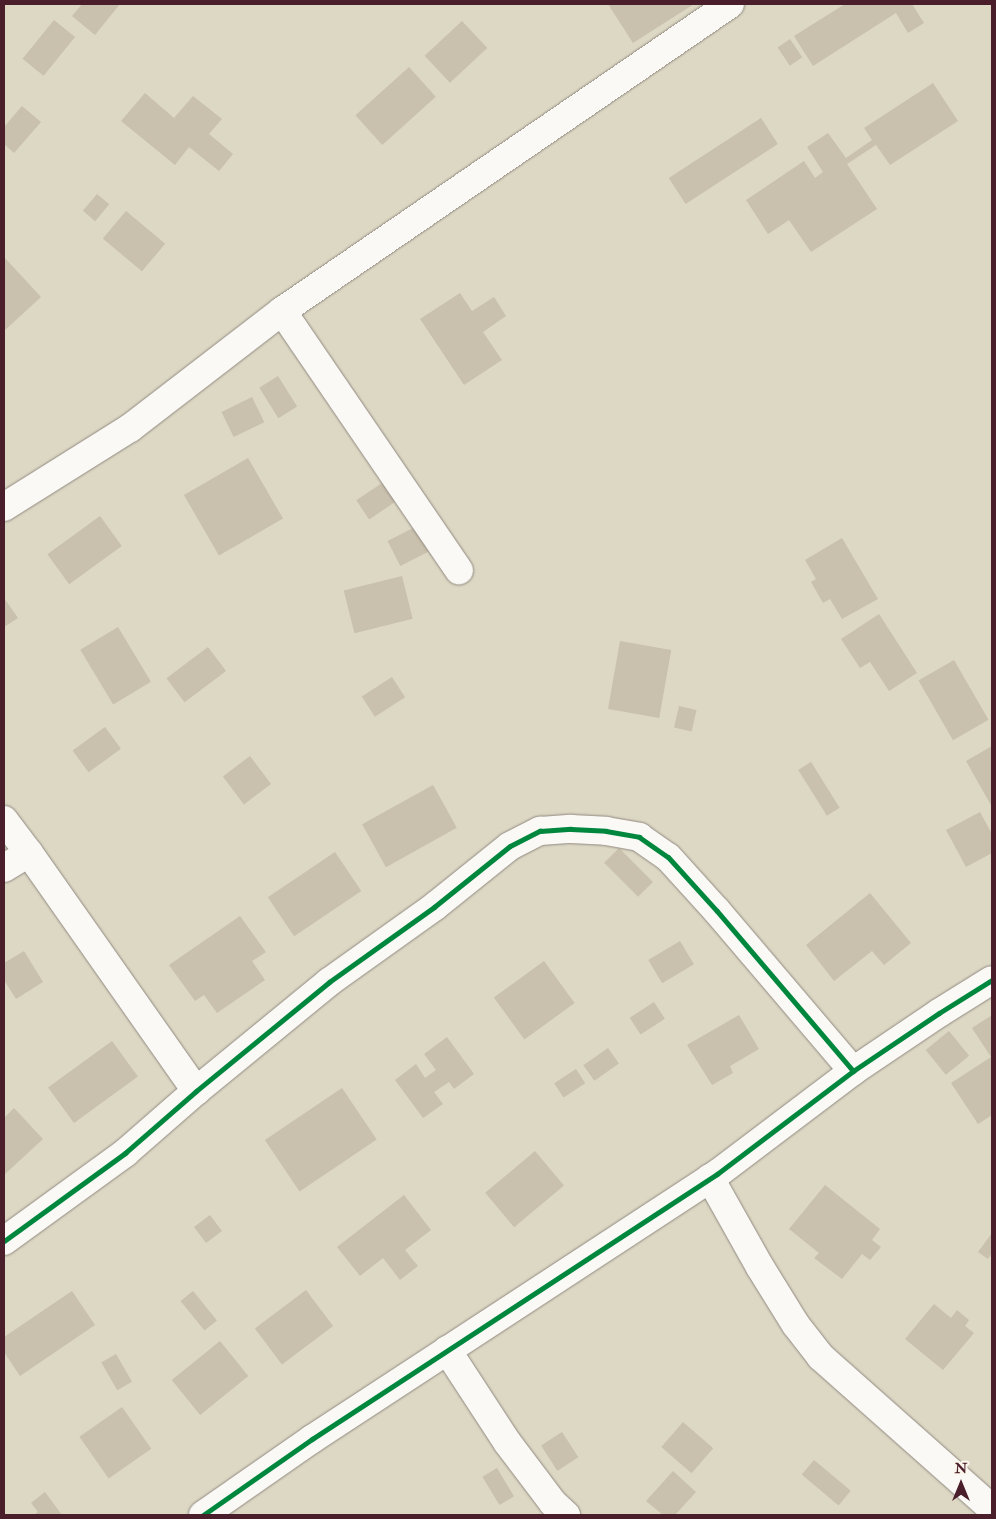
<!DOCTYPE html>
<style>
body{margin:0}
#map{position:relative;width:996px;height:1519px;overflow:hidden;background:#dcd8c4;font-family:"IM FELL Double Pica",serif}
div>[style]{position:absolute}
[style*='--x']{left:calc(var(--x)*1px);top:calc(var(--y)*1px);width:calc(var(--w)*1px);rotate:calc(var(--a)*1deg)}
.building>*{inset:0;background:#c9c0ad;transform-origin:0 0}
.roads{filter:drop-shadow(0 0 1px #928980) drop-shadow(0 0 1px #928980)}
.minor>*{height:28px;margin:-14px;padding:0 14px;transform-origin:14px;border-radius:14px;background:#faf9f6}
.cycleway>*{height:5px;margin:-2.5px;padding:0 2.5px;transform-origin:2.5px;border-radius:2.5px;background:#00873e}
span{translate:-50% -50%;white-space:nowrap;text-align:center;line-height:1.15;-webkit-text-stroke:5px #fbf7ec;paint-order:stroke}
.frame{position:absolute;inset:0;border:5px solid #4a1f2b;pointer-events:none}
.north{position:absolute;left:936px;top:1459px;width:50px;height:50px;-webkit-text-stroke:4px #fbf7ec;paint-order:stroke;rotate:0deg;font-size:14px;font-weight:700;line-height:20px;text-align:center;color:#4a1f2b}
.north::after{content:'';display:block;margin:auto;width:18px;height:22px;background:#4a1f2b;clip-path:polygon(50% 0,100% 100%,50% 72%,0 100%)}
</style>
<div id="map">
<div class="building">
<i style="clip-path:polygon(82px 4px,120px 4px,95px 35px,72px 16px)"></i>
<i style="clip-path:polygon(608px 4px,694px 4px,633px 43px)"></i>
<i style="clip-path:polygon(845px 4px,912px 4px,924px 23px,908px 33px,896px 13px,813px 66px,794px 36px)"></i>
<i style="left:54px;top:20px;width:27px;height:50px;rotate:39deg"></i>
<i style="left:462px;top:21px;width:37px;height:51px;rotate:47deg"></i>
<i style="left:790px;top:39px;width:22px;height:15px;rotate:56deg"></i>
<i style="left:409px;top:67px;width:40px;height:72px;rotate:48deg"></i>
<i style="clip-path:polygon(933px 83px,958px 121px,890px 165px,876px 145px,847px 164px,877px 209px,811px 252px,789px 220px,768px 234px,746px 200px,804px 161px,815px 178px,823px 172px,807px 147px,828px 133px,846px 158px,872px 140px,864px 128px)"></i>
<i style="clip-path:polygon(145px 93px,174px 118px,193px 96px,222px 119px,209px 134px,233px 154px,219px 171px,189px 147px,175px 165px,121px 121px)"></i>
<i style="clip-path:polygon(22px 106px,41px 122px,14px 153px,4px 144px,4px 127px)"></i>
<i style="left:761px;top:118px;width:31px;height:110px;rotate:57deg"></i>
<i style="left:97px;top:194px;width:16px;height:22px;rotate:40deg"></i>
<i style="left:126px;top:211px;width:51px;height:36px;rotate:40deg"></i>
<i style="clip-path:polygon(4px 257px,41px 297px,4px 331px)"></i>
<i style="clip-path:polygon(460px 293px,472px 311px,494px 297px,506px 316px,483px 332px,502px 360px,464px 385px,420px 319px)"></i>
<i style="left:278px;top:376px;width:36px;height:22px;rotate:58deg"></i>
<i style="left:252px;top:397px;width:28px;height:34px;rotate:64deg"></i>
<i style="left:248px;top:458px;width:70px;height:74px;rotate:60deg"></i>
<i style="left:382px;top:483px;width:23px;height:31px;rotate:56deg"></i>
<i style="left:100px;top:516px;width:37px;height:65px;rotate:54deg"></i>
<i style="left:417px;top:526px;width:28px;height:33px;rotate:63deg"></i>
<i style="clip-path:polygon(842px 538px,878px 599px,842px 619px,830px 599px,823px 603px,811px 582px,816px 579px,805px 560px)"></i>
<i style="left:402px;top:576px;width:44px;height:60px;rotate:76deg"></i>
<i style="clip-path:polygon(4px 598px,18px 618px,4px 627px)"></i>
<i style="clip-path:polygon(879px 614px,917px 673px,889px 691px,870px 662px,860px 668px,841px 639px)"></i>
<i style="left:118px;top:627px;width:64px;height:44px;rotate:59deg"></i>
<i style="left:620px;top:641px;width:52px;height:69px;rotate:10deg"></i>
<i style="left:208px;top:647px;width:30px;height:52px;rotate:53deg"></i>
<i style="left:954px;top:660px;width:69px;height:41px;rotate:60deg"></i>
<i style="left:392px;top:677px;width:24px;height:36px;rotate:57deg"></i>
<i style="left:679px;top:706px;width:18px;height:22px;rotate:13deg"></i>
<i style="left:105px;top:727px;width:27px;height:40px;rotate:54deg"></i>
<i style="clip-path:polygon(992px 746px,992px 807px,966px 761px)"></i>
<i style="left:250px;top:756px;width:35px;height:34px;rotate:53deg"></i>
<i style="left:811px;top:762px;width:54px;height:15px;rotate:58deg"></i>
<i style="left:433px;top:785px;width:49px;height:81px;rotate:61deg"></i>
<i style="clip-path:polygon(980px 812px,992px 834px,992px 853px,966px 867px,946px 830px)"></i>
<i style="left:619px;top:848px;width:48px;height:21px;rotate:45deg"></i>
<i style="left:335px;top:852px;width:47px;height:81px;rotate:56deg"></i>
<i style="clip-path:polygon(870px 893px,911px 943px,884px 965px,872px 951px,834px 981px,806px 945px)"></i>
<i style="clip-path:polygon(240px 916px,266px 952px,252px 961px,265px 980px,217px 1013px,204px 995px,195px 1001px,169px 965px)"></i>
<i style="left:680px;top:941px;width:27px;height:37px;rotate:59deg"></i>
<i style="clip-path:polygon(24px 951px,43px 982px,16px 999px,4px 980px,4px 963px)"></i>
<i style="left:544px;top:961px;width:52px;height:62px;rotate:54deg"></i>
<i style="left:654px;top:1002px;width:20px;height:29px;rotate:57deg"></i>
<i style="clip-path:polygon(739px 1015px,759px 1049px,730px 1066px,733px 1073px,712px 1085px,687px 1045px)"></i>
<i style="clip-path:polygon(992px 1015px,992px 1115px,978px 1124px,951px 1083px,991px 1057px,972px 1028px)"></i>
<i style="left:949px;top:1031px;width:32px;height:30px;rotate:51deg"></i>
<i style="clip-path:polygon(447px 1037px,474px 1074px,454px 1089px,449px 1082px,434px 1092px,443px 1104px,423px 1118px,395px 1080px,416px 1064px,425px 1078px,436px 1070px,424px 1054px)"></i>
<i style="left:112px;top:1041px;width:44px;height:79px;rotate:54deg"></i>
<i style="left:608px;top:1048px;width:19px;height:30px;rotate:55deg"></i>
<i style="left:576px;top:1069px;width:17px;height:26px;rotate:57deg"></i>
<i style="left:342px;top:1088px;width:62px;height:93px;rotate:56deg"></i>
<i style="clip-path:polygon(14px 1108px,43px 1139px,4px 1175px,4px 1118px)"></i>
<i style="left:535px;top:1151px;width:45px;height:65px;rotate:50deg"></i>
<i style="clip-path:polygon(825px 1185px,880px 1229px,872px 1240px,881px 1247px,870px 1260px,862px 1254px,842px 1279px,814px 1258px,819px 1253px,789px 1229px)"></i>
<i style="clip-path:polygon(404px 1195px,431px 1230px,405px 1250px,418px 1266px,400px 1280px,383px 1258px,360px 1276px,337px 1247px)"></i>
<i style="left:210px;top:1215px;width:20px;height:20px;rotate:53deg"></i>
<i style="clip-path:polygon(992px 1233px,992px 1253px,988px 1259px,978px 1252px)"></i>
<i style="left:306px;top:1290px;width:45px;height:64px;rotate:53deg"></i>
<i style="clip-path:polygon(72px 1291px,95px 1325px,20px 1376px,4px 1352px,4px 1337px)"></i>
<i style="left:193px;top:1291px;width:38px;height:16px;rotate:51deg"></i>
<i style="clip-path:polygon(934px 1304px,951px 1318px,957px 1310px,969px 1320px,965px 1326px,974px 1333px,943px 1370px,905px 1339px)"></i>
<i style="left:220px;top:1341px;width:45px;height:62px;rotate:51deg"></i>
<i style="left:116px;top:1354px;width:32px;height:17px;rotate:60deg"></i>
<i style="left:122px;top:1407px;width:51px;height:52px;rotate:55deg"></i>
<i style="left:683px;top:1422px;width:40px;height:33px;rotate:41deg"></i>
<i style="left:562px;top:1432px;width:30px;height:25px;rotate:57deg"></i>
<i style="left:814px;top:1460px;width:48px;height:19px;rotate:40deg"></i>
<i style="left:497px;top:1468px;width:33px;height:17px;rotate:59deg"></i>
<i style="clip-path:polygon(673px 1471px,696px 1492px,675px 1515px,663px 1515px,646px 1501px)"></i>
<i style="clip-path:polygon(45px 1492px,62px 1515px,33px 1515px,38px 1512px,31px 1503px)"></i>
</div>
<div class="roads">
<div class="minor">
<i style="--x:282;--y:311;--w:314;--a:55.7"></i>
<i style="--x:4;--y:507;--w:149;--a:-32.1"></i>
<i style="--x:130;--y:428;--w:192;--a:-37.6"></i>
<i style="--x:282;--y:311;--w:543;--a:-34.42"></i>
<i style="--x:4;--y:820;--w:41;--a:52.9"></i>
<i style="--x:29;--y:853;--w:291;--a:54.9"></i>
<i style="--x:4;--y:868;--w:29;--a:-31"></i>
<i style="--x:710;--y:1178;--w:102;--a:60.7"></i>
<i style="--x:760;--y:1267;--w:68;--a:58.2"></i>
<i style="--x:796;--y:1325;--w:41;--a:52"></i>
<i style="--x:821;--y:1357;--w:229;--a:41.6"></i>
<i style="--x:4;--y:1241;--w:150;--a:-36"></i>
<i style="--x:125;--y:1153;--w:94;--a:-41.1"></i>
<i style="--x:196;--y:1091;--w:172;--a:-39.3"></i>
<i style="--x:329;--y:982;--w:129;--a:-35.5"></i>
<i style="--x:434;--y:907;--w:97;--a:-38.8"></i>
<i style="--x:510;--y:846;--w:34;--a:-27"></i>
<i style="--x:540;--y:831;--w:31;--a:-4"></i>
<i style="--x:571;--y:829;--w:35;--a:3"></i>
<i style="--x:606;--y:831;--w:34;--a:10"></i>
<i style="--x:639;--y:837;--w:35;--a:35"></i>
<i style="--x:668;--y:857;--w:73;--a:47.8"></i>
<i style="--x:717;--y:911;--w:210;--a:49.6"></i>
<i style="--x:447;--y:1350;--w:110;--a:56.9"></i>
<i style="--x:507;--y:1442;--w:76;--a:53"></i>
<i style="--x:553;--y:1503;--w:18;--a:43"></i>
<i style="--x:203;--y:1515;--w:133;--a:-34.9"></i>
<i style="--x:312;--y:1439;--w:484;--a:-33.2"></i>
<i style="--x:717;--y:1174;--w:171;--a:-37.1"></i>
<i style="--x:853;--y:1071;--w:104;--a:-34"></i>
<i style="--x:939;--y:1013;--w:62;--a:-31.9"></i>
</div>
</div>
<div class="cycleway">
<i style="--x:4;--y:1241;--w:150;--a:-36"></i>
<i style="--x:125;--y:1153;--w:94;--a:-41.1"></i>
<i style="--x:196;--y:1091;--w:172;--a:-39.3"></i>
<i style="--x:329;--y:982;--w:129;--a:-35.5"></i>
<i style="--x:434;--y:907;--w:97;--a:-38.8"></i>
<i style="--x:510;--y:846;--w:34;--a:-27"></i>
<i style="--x:540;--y:831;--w:31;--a:-4"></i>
<i style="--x:571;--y:829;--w:35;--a:3"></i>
<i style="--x:606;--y:831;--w:34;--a:10"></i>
<i style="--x:639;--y:837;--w:35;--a:35"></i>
<i style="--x:668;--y:857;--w:73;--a:47.8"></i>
<i style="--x:717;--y:911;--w:210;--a:49.6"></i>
<i style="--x:203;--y:1515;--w:133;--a:-34.9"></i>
<i style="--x:312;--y:1439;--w:484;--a:-33.2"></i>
<i style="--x:717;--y:1174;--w:171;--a:-37.1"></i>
<i style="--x:853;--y:1071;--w:104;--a:-34"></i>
<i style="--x:939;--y:1013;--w:62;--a:-31.9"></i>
</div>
<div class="frame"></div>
<div class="north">N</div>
</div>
